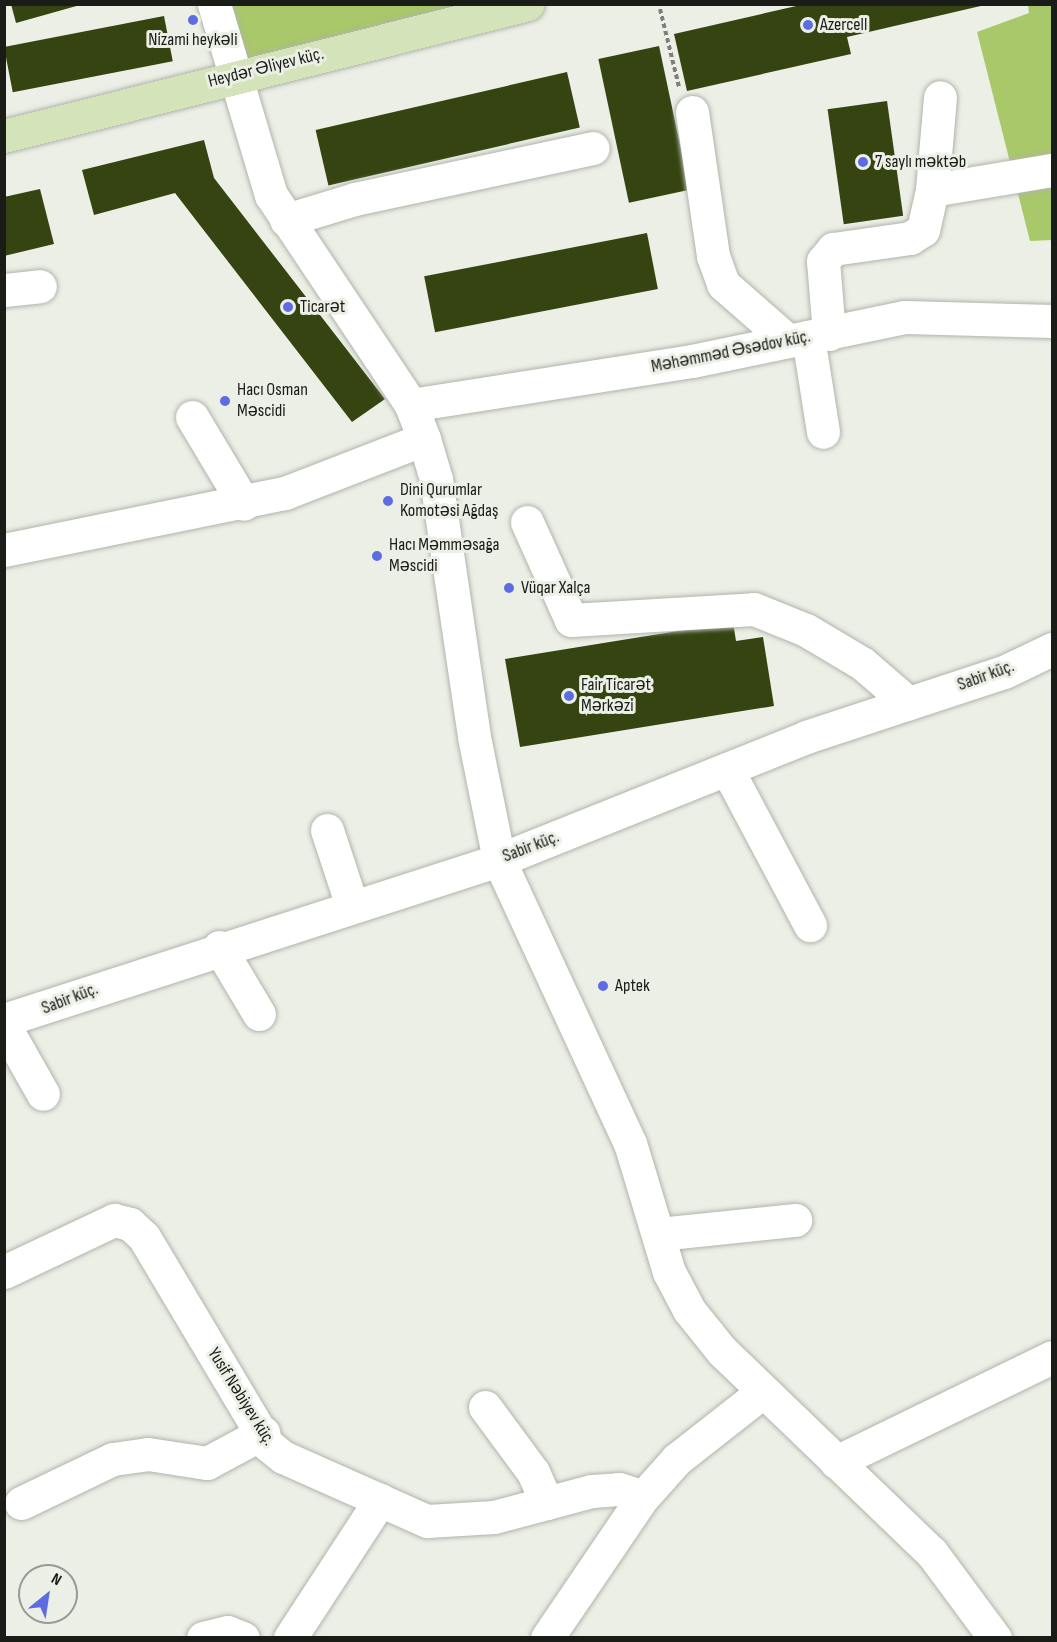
<!DOCTYPE html>
<meta charset="utf-8">
<style>
body{margin:0}
#map{position:relative;width:1057px;height:1642px;overflow:hidden;background:#ebefe5;font-family:"Sofia Sans Condensed",sans-serif}
div>[style]{position:absolute}
[style*='--x']{left:calc(var(--x)*1px);top:calc(var(--y)*1px);width:calc(var(--w)*1px);rotate:calc(var(--a)*1deg)}
.forest>*{inset:0;background:#a8c869}
.building>*{inset:0;background:#354411;transform-origin:0 0}
.path>*{height:4px;margin-top:-2px;transform-origin:0;background:repeating-linear-gradient(90deg,#7d8079 0 4.5px,transparent 0 7.5px)}
.roads{filter:drop-shadow(0 0 2px #b1b4ab) drop-shadow(0 0 2px #b1b4ab)}
.minor>*{height:33px;margin:-16.5px;padding:0 16.5px;transform-origin:16.5px;border-radius:16.5px;background:#fff}
.major>*{height:33px;margin:-16.5px;padding:0 16.5px;transform-origin:16.5px;border-radius:16.5px;background:#d4e3ba}
.dots>*{width:16px;height:16px;translate:-50% -50%;box-sizing:border-box;border:3px solid #ebefe5;border-radius:50%}
span{translate:-50% -50%;white-space:nowrap;text-align:center;line-height:1.15;-webkit-text-stroke:6px #ebefe5;paint-order:stroke}
.poi-label{font-size:18px;color:#1a1c18}
.left{translate:0 -50%;text-align:left}
.street-label{font-size:18px;color:#1a1c18}
.frame{position:absolute;inset:0;border:6px solid #1a1c18;pointer-events:none}
.north{position:absolute;left:18px;top:1564px;width:60px;height:60px;box-sizing:border-box;background:#ebefe5;border:2px solid #979b93;border-radius:50%;rotate:30deg;font-size:16px;font-weight:700;line-height:24px;text-align:center;color:#1a1c18}
.north::after{content:'';display:block;margin:auto;width:21px;height:27px;background:#5e6ce4;clip-path:polygon(50% 0,100% 100%,50% 72%,0 100%)}
</style>
<div id="map">
<div class="forest">
<i style="clip-path:polygon(227px 4px,480px 5px,243px 61px)"></i>
<i style="clip-path:polygon(1028px 5px,1052px 5px,1052px 240px,1030px 241px,977px 32px,1029px 13px)"></i>
</div>
<div class="building">
<i style="clip-path:polygon(11px 4px,80px 4px,80px 5px,16px 23px)"></i>
<i style="clip-path:polygon(805px 4px,985px 4px,985px 5px,847px 37px,851px 54px,687px 91px,674px 34px)"></i>
<i style="left:164px;top:16px;width:46px;height:163px;rotate:79deg"></i>
<i style="left:659px;top:46px;width:147px;height:62px;rotate:78deg"></i>
<i style="left:567px;top:72px;width:57px;height:258px;rotate:77deg"></i>
<i style="left:887px;top:101px;width:116px;height:60px;rotate:82deg"></i>
<i style="clip-path:polygon(204px 140px,214px 178px,385px 399px,352px 422px,175px 193px,94px 215px,82px 170px)"></i>
<i style="clip-path:polygon(40px 189px,54px 244px,4px 256px,4px 197px)"></i>
<i style="left:647px;top:233px;width:57px;height:227px;rotate:79deg"></i>
<i style="clip-path:polygon(733px 622px,736px 641px,763px 637px,774px 706px,520px 747px,505px 659px)"></i>
</div>
<div class="path">
<i style="--x:660;--y:9;--w:80;--a:76.3"></i>
</div>
<div class="roads">
<div class="minor">
<i style="--x:214;--y:4;--w:199;--a:73.4"></i>
<i style="--x:271;--y:195;--w:252;--a:56.3"></i>
<i style="--x:411;--y:405;--w:36;--a:69"></i>
<i style="--x:424;--y:439;--w:42;--a:73.3"></i>
<i style="--x:436;--y:479;--w:261;--a:81.6"></i>
<i style="--x:474;--y:737;--w:126;--a:78.5"></i>
<i style="--x:499;--y:860;--w:312;--a:65.2"></i>
<i style="--x:630;--y:1143;--w:135;--a:73.2"></i>
<i style="--x:669;--y:1272;--w:43;--a:62.2"></i>
<i style="--x:689;--y:1310;--w:53;--a:51.2"></i>
<i style="--x:722;--y:1351;--w:291;--a:43.9"></i>
<i style="--x:932;--y:1553;--w:106;--a:53.5"></i>
<i style="--x:692;--y:112;--w:146;--a:81.7"></i>
<i style="--x:713;--y:256;--w:30;--a:70"></i>
<i style="--x:723;--y:284;--w:85;--a:41.2"></i>
<i style="--x:932;--y:190;--w:122;--a:-9.5"></i>
<i style="--x:286;--y:220;--w:72;--a:-16.9"></i>
<i style="--x:355;--y:199;--w:243;--a:-12.1"></i>
<i style="--x:4;--y:290;--w:36;--a:-6"></i>
<i style="--x:829;--y:334;--w:73;--a:-94.7"></i>
<i style="--x:823;--y:261;--w:16;--a:-50"></i>
<i style="--x:833;--y:249;--w:78;--a:-8.1"></i>
<i style="--x:910;--y:238;--w:15;--a:-32"></i>
<i style="--x:923;--y:230;--w:41;--a:-77.3"></i>
<i style="--x:932;--y:190;--w:93;--a:-85.1"></i>
<i style="--x:808;--y:337;--w:96;--a:81"></i>
<i style="--x:411;--y:405;--w:284;--a:-8.9"></i>
<i style="--x:692;--y:361;--w:217;--a:-11.7"></i>
<i style="--x:905;--y:317;--w:147;--a:1.6"></i>
<i style="--x:192;--y:417;--w:101;--a:59.1"></i>
<i style="--x:527;--y:522;--w:107;--a:65.8"></i>
<i style="--x:571;--y:620;--w:183;--a:-3.4"></i>
<i style="--x:754;--y:609;--w:56;--a:22"></i>
<i style="--x:806;--y:630;--w:66;--a:30.8"></i>
<i style="--x:863;--y:664;--w:60;--a:40.9"></i>
<i style="--x:4;--y:550;--w:287;--a:-11.5"></i>
<i style="--x:285;--y:493;--w:149;--a:-21.2"></i>
<i style="--x:727;--y:769;--w:177;--a:62"></i>
<i style="--x:327;--y:830;--w:77;--a:71.8"></i>
<i style="--x:219;--y:947;--w:78;--a:59.2"></i>
<i style="--x:4;--y:1020;--w:520;--a:-17.91"></i>
<i style="--x:499;--y:860;--w:331;--a:-21.8"></i>
<i style="--x:806;--y:737;--w:208;--a:-18.2"></i>
<i style="--x:1004;--y:672;--w:53;--a:-25.6"></i>
<i style="--x:4;--y:1025;--w:79;--a:60.5"></i>
<i style="--x:659;--y:1234;--w:137;--a:-5.9"></i>
<i style="--x:4;--y:1272;--w:122;--a:-25.3"></i>
<i style="--x:114;--y:1220;--w:16;--a:14"></i>
<i style="--x:130;--y:1224;--w:19;--a:43"></i>
<i style="--x:144;--y:1237;--w:242;--a:59.2"></i>
<i style="--x:268;--y:1445;--w:19;--a:39"></i>
<i style="--x:283;--y:1457;--w:158;--a:24"></i>
<i style="--x:427;--y:1521;--w:67;--a:-3.4"></i>
<i style="--x:494;--y:1517;--w:101;--a:-14.9"></i>
<i style="--x:592;--y:1491;--w:27;--a:-4"></i>
<i style="--x:619;--y:1489;--w:25;--a:18"></i>
<i style="--x:485;--y:1407;--w:81;--a:53.6"></i>
<i style="--x:533;--y:1472;--w:34;--a:66"></i>
<i style="--x:836;--y:1462;--w:240;--a:-25.9"></i>
<i style="--x:21;--y:1503;--w:102;--a:-25.6"></i>
<i style="--x:113;--y:1459;--w:35;--a:-8"></i>
<i style="--x:148;--y:1454;--w:60;--a:8.7"></i>
<i style="--x:207;--y:1463;--w:64;--a:-28.2"></i>
<i style="--x:203;--y:1638;--w:25;--a:-14"></i>
<i style="--x:227;--y:1632;--w:17;--a:21"></i>
<i style="--x:290;--y:1638;--w:165;--a:-56.9"></i>
<i style="--x:547;--y:1638;--w:171;--a:-55.8"></i>
<i style="--x:643;--y:1497;--w:51;--a:-48.2"></i>
<i style="--x:677;--y:1459;--w:105;--a:-38.1"></i>
</div>
<div class="major">
<i style="--x:4;--y:136;--w:540;--a:-14.14"></i>
</div>
</div>
<div class="dots">
<i style="left:193px;top:20px;background:#5e6ce4"></i>
<i style="left:808px;top:25px;background:#5e6ce4"></i>
<i style="left:863px;top:162px;background:#5e6ce4"></i>
<i style="left:288px;top:307px;background:#5e6ce4"></i>
<i style="left:225px;top:401px;background:#5e6ce4"></i>
<i style="left:388px;top:501px;background:#5e6ce4"></i>
<i style="left:377px;top:556px;background:#5e6ce4"></i>
<i style="left:509px;top:588px;background:#5e6ce4"></i>
<i style="left:569px;top:696px;background:#5e6ce4"></i>
<i style="left:603px;top:986px;background:#5e6ce4"></i>
</div>
<div class="poi-label">
<span class="left" style="left:820px;top:25px">Azercell</span>
<span style="left:193px;top:40px">Nizami heykəli</span>
<span class="left" style="left:875px;top:162px">7 saylı məktəb</span>
<span class="left" style="left:300px;top:307px">Ticarət</span>
<span class="left" style="left:237px;top:401px">Hacı Osman<br>Məscidi</span>
<span class="left" style="left:400px;top:501px">Dini Qurumlar<br>Komotəsi Ağdaş</span>
<span class="left" style="left:389px;top:556px">Hacı Məmməsağa<br>Məscidi</span>
<span class="left" style="left:521px;top:588px">Vüqar Xalça</span>
<span class="left" style="left:581px;top:696px">Fair Ticarət<br>Mərkəzi</span>
<span class="left" style="left:615px;top:986px">Aptek</span>
</div>
<div class="street-label">
<span style="left:266px;top:68px;rotate:-14deg">Heydər Əliyev küç.</span>
<span style="left:731px;top:352px;rotate:-11deg">Məhəmməd Əsədov küç.</span>
<span style="left:986px;top:676px;rotate:-20deg">Sabir küç.</span>
<span style="left:531px;top:847px;rotate:-21deg">Sabir küç.</span>
<span style="left:70px;top:999px;rotate:-21deg">Sabir küç.</span>
<span style="left:241px;top:1397px;rotate:58deg">Yusif Nəbiyev küç.</span>
</div>
<div class="frame"></div>
<div class="north">N</div>
</div>
